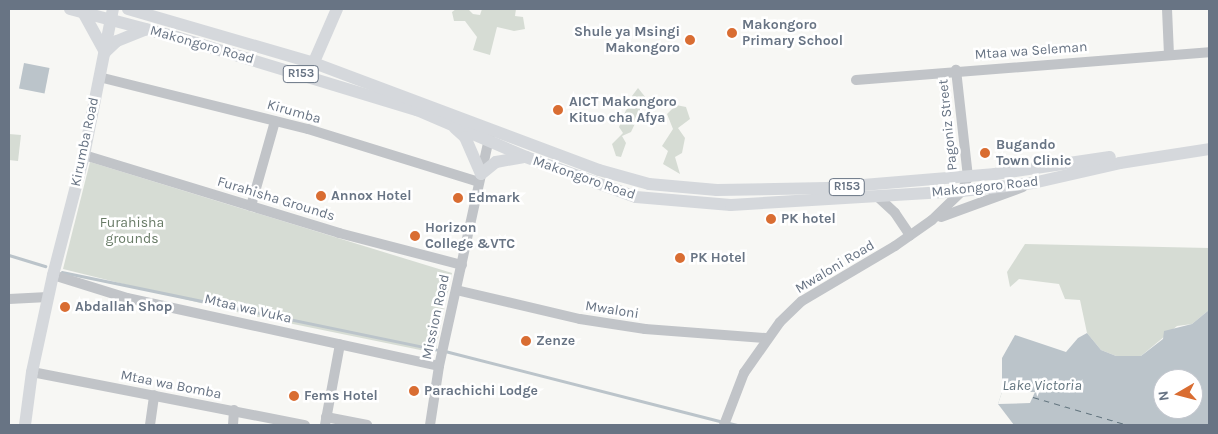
<!DOCTYPE html>
<style>
body{margin:0}
#map{position:relative;width:1218px;height:434px;overflow:hidden;background:#f7f7f4;font-family:Karla,sans-serif}
div>[style]{position:absolute}
[style*='--x']{left:calc(var(--x)*1px);top:calc(var(--y)*1px);width:calc(var(--w)*1px);rotate:calc(var(--a)*1deg)}
.green>*{inset:0;background:#d6dcd4}
.water>*{inset:0;background:#bbc4ca;transform-origin:0 0}
.pier>*{inset:0;background:#f7f7f4}
.stream>*{height:2.5px;margin:-1.25px;padding:0 1.25px;transform-origin:1.25px;border-radius:1.25px;background:#bbc4ca}
.ferry>*{height:1px;margin-top:-0.5px;transform-origin:0;background:repeating-linear-gradient(90deg,#63757f 0 6px,transparent 0 11px)}
.minor>*{height:10px;margin:-5px;padding:0 5px;transform-origin:5px;border-radius:5px;background:#c1c4c8}
.major>*{height:12px;margin:-6px;padding:0 6px;transform-origin:6px;border-radius:6px;background:#d5d8dc}
.dots>*{width:14px;height:14px;translate:-50% -50%;box-sizing:border-box;border:2px solid #fff;border-radius:50%}
span{translate:-50% -50%;white-space:nowrap;text-align:center;line-height:1.15;-webkit-text-stroke:5px #fff;paint-order:stroke}
.shield-label span{padding:1px 4px;background:#fff;border:1px solid;border-radius:4px;-webkit-text-stroke-width:0}
.shield-label{font-size:12px;color:#687484;font-weight:700}
.poi-label{font-size:14px;color:#687484;font-weight:700}
.left{translate:0 -50%;text-align:left}
.right{translate:-100% -50%;text-align:right}
.street-label{font-size:14px;color:#687484}
.park-label{font-size:14px;color:#687b66}
.water-label{font-size:15px;color:#63757f;font-style:italic}
.frame{position:absolute;inset:0;border:10px solid #687484;pointer-events:none}
.north{position:absolute;left:1153px;top:369px;width:50px;height:50px;box-sizing:border-box;background:#fff;border:1px solid #c3c7ce;border-radius:50%;rotate:262deg;font-size:14px;font-weight:700;line-height:20px;text-align:center;color:#687484}
.north::after{content:'';display:block;margin:auto;width:18px;height:22px;background:#d96d32;clip-path:polygon(50% 0,100% 100%,50% 72%,0 100%)}
</style>
<div id="map">
<div class="green">
<i style="clip-path:polygon(456px 9px,468px 9px,473px 14px,480px 15px,482px 9px,516px 9px,515px 16px,523px 17px,525px 29px,514px 31px,497px 27px,490px 55px,473px 50px,477px 37px,465px 21px,454px 21px,452px 12px)"></i>
<i style="clip-path:polygon(638px 88px,646px 98px,640px 104px,640px 113px,631px 132px,622px 136px,626px 143px,621px 157px,616px 156px,612px 144px,623px 133px,619px 127px,626px 110px,635px 102px,632px 96px)"></i>
<i style="clip-path:polygon(676px 105px,686px 107px,690px 119px,678px 128px,685px 138px,682px 153px,675px 157px,680px 174px,663px 164px,668px 151px,662px 146px,673px 129px,667px 114px)"></i>
<i style="clip-path:polygon(9px 134px,21px 135px,18px 161px,9px 160px)"></i>
<i style="clip-path:polygon(90px 162px,452px 273px,435px 353px,249px 315px,63px 269px)"></i>
<i style="clip-path:polygon(1025px 244px,1209px 248px,1209px 310px,1192px 324px,1177px 326px,1141px 356px,1116px 356px,1101px 350px,1087px 333px,1080px 300px,1065px 299px,1059px 284px,1019px 279px,1010px 287px,1007px 272px)"></i>
</div>
<div class="water">
<i style="left:24px;top:63px;width:26px;height:26px;rotate:11deg"></i>
<i style="clip-path:polygon(evenodd,1209px 310px,1209px 425px,1014px 425px,998px 404px,1002px 392px,1002px 358px,1015px 335px,1066px 352px,1078px 338px,1087px 333px,1101px 350px,1116px 356px,1141px 356px,1163px 339px,1164px 331px,1192px 324px,1209px 310px,1163px 379px,1193px 379px,1193px 409px,1163px 409px,1163px 379px)"></i>
</div>
<div class="pier">
<i style="clip-path:polygon(1002px 392px,1035px 392px,1030px 403px,998px 404px)"></i>
</div>
<div class="stream">
<i style="--x:9;--y:255;--w:38;--a:17"></i>
<i style="--x:62;--y:272;--w:386;--a:11.7"></i>
<i style="--x:445;--y:351;--w:287;--a:14.3"></i>
<i style="--x:729;--y:423;--w:8;--a:14"></i>
</div>
<div class="ferry">
<i style="--x:1033;--y:397;--w:99;--a:16.4"></i>
</div>
<div class="minor">
<i style="--x:1167;--y:9;--w:46;--a:87.5"></i>
<i style="--x:99;--y:77;--w:215;--a:14"></i>
<i style="--x:308;--y:129;--w:179;--a:17.2"></i>
<i style="--x:856;--y:80;--w:354;--a:-4.5"></i>
<i style="--x:84;--y:155;--w:267;--a:17"></i>
<i style="--x:339;--y:233;--w:127;--a:14.6"></i>
<i style="--x:878;--y:197;--w:23;--a:43"></i>
<i style="--x:895;--y:213;--w:27;--a:56"></i>
<i style="--x:251;--y:206;--w:88;--a:-74.2"></i>
<i style="--x:941;--y:217;--w:87;--a:-20.1"></i>
<i style="--x:53;--y:275;--w:77;--a:17.3"></i>
<i style="--x:127;--y:298;--w:319;--a:12.3"></i>
<i style="--x:456;--y:290;--w:127;--a:13.2"></i>
<i style="--x:580;--y:319;--w:66;--a:8.7"></i>
<i style="--x:645;--y:329;--w:121;--a:4.3"></i>
<i style="--x:9;--y:299;--w:39;--a:-3"></i>
<i style="--x:32;--y:372;--w:278;--a:11"></i>
<i style="--x:326;--y:417;--w:42;--a:11"></i>
<i style="--x:150;--y:425;--w:30;--a:-82"></i>
<i style="--x:233;--y:425;--w:15;--a:-86"></i>
<i style="--x:325;--y:425;--w:82;--a:-79.5"></i>
<i style="--x:430;--y:425;--w:60;--a:-81.3"></i>
<i style="--x:439;--y:366;--w:237;--a:-77.6"></i>
<i style="--x:724;--y:425;--w:56;--a:-69"></i>
<i style="--x:744;--y:373;--w:62;--a:-54.8"></i>
<i style="--x:780;--y:322;--w:30;--a:-44"></i>
<i style="--x:802;--y:301;--w:108;--a:-30.6"></i>
<i style="--x:895;--y:246;--w:45;--a:-35.1"></i>
<i style="--x:932;--y:220;--w:42;--a:-44"></i>
<i style="--x:962;--y:191;--w:15;--a:-67"></i>
<i style="--x:968;--y:177;--w:108;--a:-96.4"></i>
</div>
<div class="major">
<i style="--x:70;--y:9;--w:110;--a:14.8"></i>
<i style="--x:176;--y:37;--w:252;--a:16.9"></i>
<i style="--x:417;--y:110;--w:119;--a:23.3"></i>
<i style="--x:526;--y:157;--w:117;--a:20"></i>
<i style="--x:636;--y:197;--w:95;--a:4.8"></i>
<i style="--x:731;--y:205;--w:231;--a:-3.5"></i>
<i style="--x:962;--y:191;--w:71;--a:-6.4"></i>
<i style="--x:1033;--y:183;--w:89;--a:-12.9"></i>
<i style="--x:1120;--y:163;--w:90;--a:-8.9"></i>
<i style="--x:128;--y:9;--w:194;--a:16.2"></i>
<i style="--x:314;--y:63;--w:304;--a:20.6"></i>
<i style="--x:599;--y:170;--w:52;--a:15.6"></i>
<i style="--x:649;--y:184;--w:68;--a:5"></i>
<i style="--x:717;--y:190;--w:110;--a:-1"></i>
<i style="--x:827;--y:188;--w:169;--a:-4.8"></i>
<i style="--x:995;--y:174;--w:116;--a:-8.4"></i>
<i style="--x:83;--y:12;--w:46;--a:61.2"></i>
<i style="--x:105;--y:52;--w:16;--a:-43"></i>
<i style="--x:117;--y:41;--w:31;--a:-22"></i>
<i style="--x:310;--y:71;--w:68;--a:-66.5"></i>
<i style="--x:455;--y:128;--w:13;--a:42"></i>
<i style="--x:465;--y:137;--w:40;--a:66.6"></i>
<i style="--x:481;--y:174;--w:19;--a:-39"></i>
<i style="--x:496;--y:162;--w:27;--a:-10"></i>
<i style="--x:25;--y:425;--w:53;--a:-82.5"></i>
<i style="--x:32;--y:372;--w:99;--a:-77.8"></i>
<i style="--x:53;--y:275;--w:124;--a:-75.5"></i>
<i style="--x:84;--y:155;--w:149;--a:-78.8"></i>
</div>
<div class="dots">
<i style="left:732px;top:33px;background:#d96d32"></i>
<i style="left:690px;top:40px;background:#d96d32"></i>
<i style="left:558px;top:110px;background:#d96d32"></i>
<i style="left:985px;top:153px;background:#d96d32"></i>
<i style="left:321px;top:196px;background:#d96d32"></i>
<i style="left:458px;top:198px;background:#d96d32"></i>
<i style="left:771px;top:219px;background:#d96d32"></i>
<i style="left:415px;top:236px;background:#d96d32"></i>
<i style="left:680px;top:258px;background:#d96d32"></i>
<i style="left:65px;top:307px;background:#d96d32"></i>
<i style="left:526px;top:341px;background:#d96d32"></i>
<i style="left:414px;top:391px;background:#d96d32"></i>
<i style="left:294px;top:396px;background:#d96d32"></i>
</div>
<div class="shield-label">
<span style="left:301px;top:74px">R153</span>
<span style="left:847px;top:187px">R153</span>
</div>
<div class="poi-label">
<span class="left" style="left:742px;top:33px">Makongoro<br>Primary School</span>
<span class="right" style="left:680px;top:40px">Shule ya Msingi<br>Makongoro</span>
<span class="left" style="left:569px;top:110px">AICT Makongoro<br>Kituo cha Afya</span>
<span class="left" style="left:996px;top:153px">Bugando<br>Town Clinic</span>
<span class="left" style="left:331px;top:196px">Annox Hotel</span>
<span class="left" style="left:468px;top:198px">Edmark</span>
<span class="left" style="left:781px;top:219px">PK hotel</span>
<span class="left" style="left:425px;top:236px">Horizon<br>College &amp;VTC</span>
<span class="left" style="left:690px;top:258px">PK Hotel</span>
<span class="left" style="left:75px;top:307px">Abdallah Shop</span>
<span class="left" style="left:536px;top:341px">Zenze</span>
<span class="left" style="left:424px;top:391px">Parachichi Lodge</span>
<span class="left" style="left:304px;top:396px">Fems Hotel</span>
</div>
<div class="street-label">
<span style="left:202px;top:45px;rotate:16deg">Makongoro Road</span>
<span style="left:1031px;top:51px;rotate:-4deg">Mtaa wa Seleman</span>
<span style="left:294px;top:112px;rotate:16deg">Kirumba</span>
<span style="left:948px;top:125px;rotate:-96deg">Pagoniz Street</span>
<span style="left:85px;top:142px;rotate:-78deg">Kirumba Road</span>
<span style="left:584px;top:178px;rotate:19deg">Makongoro Road</span>
<span style="left:985px;top:187px;rotate:-6deg">Makongoro Road</span>
<span style="left:276px;top:199px;rotate:17deg">Furahisha Grounds</span>
<span style="left:835px;top:267px;rotate:-31deg">Mwaloni Road</span>
<span style="left:248px;top:309px;rotate:13deg">Mtaa wa Vuka</span>
<span style="left:612px;top:310px;rotate:9deg">Mwaloni</span>
<span style="left:436px;top:317px;rotate:-78deg">Mission Road</span>
<span style="left:171px;top:385px;rotate:11deg">Mtaa wa Bomba</span>
</div>
<div class="park-label">
<span style="left:132px;top:231px">Furahisha<br>grounds</span>
</div>
<div class="water-label">
<span style="left:1042px;top:386px">Lake Victoria</span>
</div>
<div class="frame"></div>
<div class="north">N</div>
</div>
